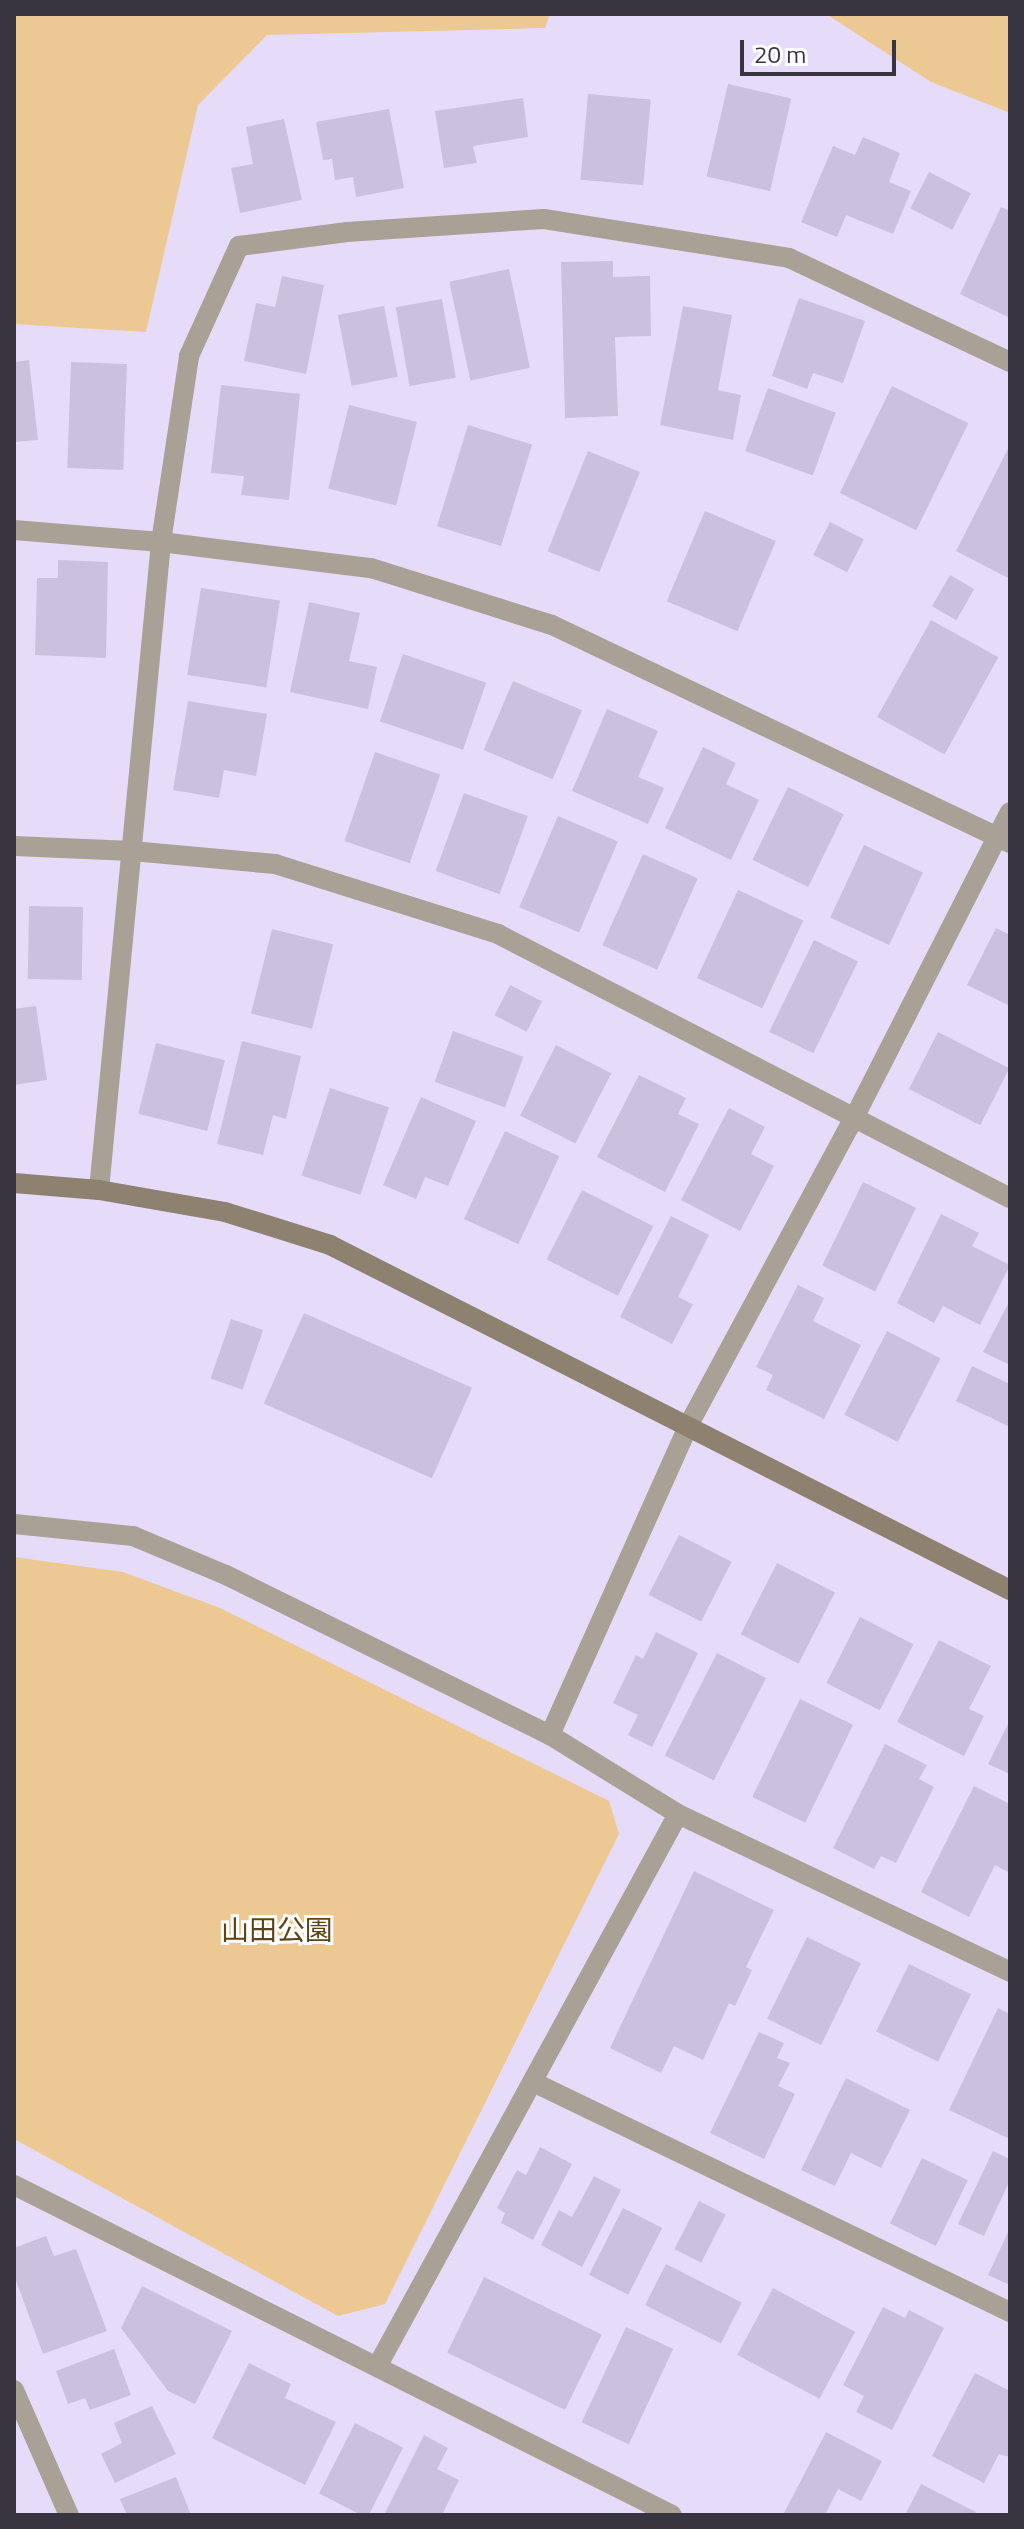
<!DOCTYPE html>
<meta charset="utf-8">
<style>
body{margin:0}
#map{position:relative;width:1024px;height:2529px;overflow:hidden;background:#e6dcfa;font-family:"Titillium Web","Noto Sans JP",sans-serif}
div>[style]{position:absolute}
[style*='--x']{left:calc(var(--x)*1px);top:calc(var(--y)*1px);width:calc(var(--w)*1px);rotate:calc(var(--a)*1deg)}
.green>*{inset:0;background:#ecc892}
.building>*{inset:0;background:#cbc1de;transform-origin:0 0}
.street>*{height:20px;margin:-10px;padding:0 10px;transform-origin:10px;border-radius:10px;background:#a9a195}
.secondary>*{height:20px;margin:-10px;padding:0 10px;transform-origin:10px;border-radius:10px;background:#8d8170}
span{translate:-50% -50%;white-space:nowrap;text-align:center;line-height:1.15;-webkit-text-stroke:6px #fff;paint-order:stroke}
.park-label{font-size:28px;color:#5d4319}
.frame{position:absolute;inset:0;border:16px solid #383440;pointer-events:none}
.scale{position:absolute;left:740px;top:40px;width:156px;height:36px;box-sizing:border-box;border:4px solid #383440;border-top:0;padding-left:10px;font-size:24px;line-height:28px;white-space:nowrap;color:#383440;-webkit-text-stroke:6px #fff;paint-order:stroke}
</style>
<div id="map">
<div class="green">
<i style="clip-path:polygon(14px 14px,550px 14px,545px 28px,267px 35px,198px 105px,146px 332px,14px 324px)"></i>
<i style="clip-path:polygon(826px 14px,1010px 14px,1010px 113px,931px 82px)"></i>
<i style="clip-path:polygon(14px 1557px,123px 1572px,220px 1608px,609px 1801px,619px 1834px,385px 2304px,338px 2316px,14px 2139px)"></i>
</div>
<div class="building">
<i style="left:728px;top:84px;width:65px;height:95px;rotate:13deg"></i>
<i style="left:588px;top:94px;width:63px;height:86px;rotate:5deg"></i>
<i style="clip-path:polygon(523px 98px,528px 137px,473px 146px,477px 163px,444px 168px,435px 111px)"></i>
<i style="clip-path:polygon(389px 109px,404px 188px,356px 197px,353px 177px,335px 180px,332px 159px,323px 160px,316px 122px)"></i>
<i style="clip-path:polygon(284px 119px,302px 200px,240px 213px,231px 168px,253px 164px,246px 127px)"></i>
<i style="clip-path:polygon(863px 137px,900px 153px,889px 182px,911px 191px,893px 234px,846px 215px,837px 237px,801px 222px,833px 146px,855px 155px)"></i>
<i style="left:929px;top:172px;width:47px;height:41px;rotate:27deg"></i>
<i style="clip-path:polygon(1001px 207px,1010px 211px,1010px 318px,960px 294px)"></i>
<i style="clip-path:polygon(613px 261px,613px 277px,650px 276px,651px 336px,615px 337px,618px 416px,565px 418px,561px 262px)"></i>
<i style="left:509px;top:269px;width:101px;height:61px;rotate:78deg"></i>
<i style="clip-path:polygon(282px 276px,324px 285px,306px 374px,244px 361px,256px 303px,275px 307px)"></i>
<i style="clip-path:polygon(799px 298px,865px 321px,843px 383px,813px 373px,807px 389px,772px 376px)"></i>
<i style="left:442px;top:299px;width:80px;height:47px;rotate:80deg"></i>
<i style="left:384px;top:306px;width:72px;height:47px;rotate:79deg"></i>
<i style="clip-path:polygon(683px 306px,732px 315px,718px 390px,741px 395px,733px 440px,660px 425px)"></i>
<i style="clip-path:polygon(29px 360px,38px 440px,14px 442px,14px 362px)"></i>
<i style="left:71px;top:362px;width:56px;height:106px;rotate:2deg"></i>
<i style="clip-path:polygon(221px 385px,300px 394px,289px 500px,241px 495px,244px 476px,211px 473px)"></i>
<i style="left:892px;top:386px;width:85px;height:119px;rotate:26deg"></i>
<i style="left:768px;top:388px;width:72px;height:67px;rotate:20deg"></i>
<i style="left:349px;top:405px;width:70px;height:86px;rotate:14deg"></i>
<i style="left:468px;top:425px;width:67px;height:106px;rotate:17deg"></i>
<i style="clip-path:polygon(1010px 445px,1010px 579px,956px 551px)"></i>
<i style="left:588px;top:451px;width:56px;height:108px;rotate:22deg"></i>
<i style="left:705px;top:511px;width:77px;height:98px;rotate:23deg"></i>
<i style="left:830px;top:522px;width:38px;height:37px;rotate:27deg"></i>
<i style="clip-path:polygon(58px 560px,108px 562px,106px 658px,35px 655px,37px 578px,58px 578px)"></i>
<i style="left:950px;top:575px;width:28px;height:36px;rotate:30deg"></i>
<i style="left:201px;top:588px;width:80px;height:88px;rotate:9deg"></i>
<i style="clip-path:polygon(309px 602px,360px 613px,349px 661px,377px 667px,368px 709px,290px 692px)"></i>
<i style="left:931px;top:620px;width:77px;height:111px;rotate:29deg"></i>
<i style="left:403px;top:654px;width:88px;height:71px;rotate:19deg"></i>
<i style="left:513px;top:681px;width:75px;height:75px;rotate:23deg"></i>
<i style="clip-path:polygon(188px 701px,267px 714px,256px 776px,224px 770px,219px 798px,173px 790px)"></i>
<i style="clip-path:polygon(607px 709px,658px 731px,638px 777px,664px 788px,648px 824px,572px 791px)"></i>
<i style="clip-path:polygon(703px 747px,736px 763px,726px 784px,759px 800px,731px 860px,665px 828px)"></i>
<i style="left:375px;top:752px;width:69px;height:94px;rotate:19deg"></i>
<i style="left:788px;top:787px;width:62px;height:81px;rotate:26deg"></i>
<i style="left:464px;top:793px;width:68px;height:83px;rotate:20deg"></i>
<i style="left:558px;top:816px;width:65px;height:99px;rotate:23deg"></i>
<i style="left:864px;top:845px;width:65px;height:80px;rotate:25deg"></i>
<i style="left:643px;top:854px;width:60px;height:100px;rotate:24deg"></i>
<i style="left:738px;top:890px;width:72px;height:97px;rotate:25deg"></i>
<i style="left:29px;top:906px;width:54px;height:73px;rotate:1deg"></i>
<i style="clip-path:polygon(996px 928px,1010px 935px,1010px 1006px,967px 985px)"></i>
<i style="left:272px;top:929px;width:63px;height:87px;rotate:14deg"></i>
<i style="left:814px;top:940px;width:49px;height:102px;rotate:26deg"></i>
<i style="left:510px;top:985px;width:36px;height:34px;rotate:27deg"></i>
<i style="clip-path:polygon(36px 1006px,47px 1080px,14px 1085px,14px 1009px)"></i>
<i style="left:453px;top:1031px;width:75px;height:54px;rotate:20deg"></i>
<i style="left:938px;top:1032px;width:80px;height:64px;rotate:27deg"></i>
<i style="clip-path:polygon(242px 1041px,301px 1056px,286px 1119px,273px 1115px,263px 1155px,217px 1144px)"></i>
<i style="left:156px;top:1043px;width:71px;height:73px;rotate:14deg"></i>
<i style="left:556px;top:1045px;width:62px;height:79px;rotate:27deg"></i>
<i style="clip-path:polygon(639px 1075px,686px 1098px,678px 1114px,699px 1124px,665px 1192px,597px 1157px)"></i>
<i style="left:330px;top:1088px;width:62px;height:92px;rotate:18deg"></i>
<i style="clip-path:polygon(421px 1097px,476px 1121px,448px 1186px,425px 1177px,416px 1199px,383px 1185px)"></i>
<i style="clip-path:polygon(729px 1108px,765px 1127px,751px 1154px,774px 1166px,740px 1231px,681px 1200px)"></i>
<i style="left:505px;top:1131px;width:60px;height:97px;rotate:25deg"></i>
<i style="left:863px;top:1182px;width:59px;height:93px;rotate:26deg"></i>
<i style="left:582px;top:1190px;width:80px;height:78px;rotate:27deg"></i>
<i style="clip-path:polygon(941px 1214px,979px 1233px,972px 1246px,1010px 1265px,980px 1325px,943px 1306px,934px 1323px,897px 1303px)"></i>
<i style="clip-path:polygon(671px 1216px,709px 1235px,678px 1297px,693px 1304px,672px 1344px,620px 1317px)"></i>
<i style="clip-path:polygon(798px 1285px,824px 1298px,813px 1321px,861px 1345px,824px 1419px,766px 1390px,773px 1375px,756px 1367px)"></i>
<i style="clip-path:polygon(1010px 1300px,1010px 1365px,983px 1352px)"></i>
<i style="left:304px;top:1313px;width:184px;height:99px;rotate:24deg"></i>
<i style="left:231px;top:1319px;width:34px;height:63px;rotate:19deg"></i>
<i style="left:887px;top:1331px;width:60px;height:94px;rotate:27deg"></i>
<i style="clip-path:polygon(972px 1366px,1010px 1384px,1010px 1427px,956px 1401px)"></i>
<i style="left:679px;top:1535px;width:59px;height:67px;rotate:27deg"></i>
<i style="left:777px;top:1563px;width:65px;height:80px;rotate:27deg"></i>
<i style="left:860px;top:1617px;width:60px;height:74px;rotate:27deg"></i>
<i style="clip-path:polygon(656px 1632px,698px 1653px,652px 1747px,628px 1735px,638px 1715px,613px 1703px,636px 1655px,643px 1659px)"></i>
<i style="clip-path:polygon(939px 1640px,991px 1666px,969px 1709px,984px 1716px,964px 1756px,897px 1722px)"></i>
<i style="left:717px;top:1653px;width:55px;height:115px;rotate:27deg"></i>
<i style="left:800px;top:1699px;width:59px;height:109px;rotate:26deg"></i>
<i style="clip-path:polygon(1010px 1720px,1010px 1774px,988px 1764px)"></i>
<i style="clip-path:polygon(885px 1744px,927px 1765px,919px 1779px,934px 1787px,896px 1863px,881px 1856px,874px 1869px,833px 1848px)"></i>
<i style="clip-path:polygon(974px 1786px,1010px 1804px,1010px 1873px,995px 1865px,969px 1917px,921px 1892px)"></i>
<i style="clip-path:polygon(694px 1871px,774px 1910px,746px 1967px,752px 1970px,735px 2006px,729px 2003px,703px 2060px,674px 2046px,661px 2073px,610px 2048px)"></i>
<i style="left:807px;top:1937px;width:60px;height:91px;rotate:26deg"></i>
<i style="left:909px;top:1964px;width:69px;height:75px;rotate:26deg"></i>
<i style="clip-path:polygon(998px 2008px,1010px 2014px,1010px 2139px,949px 2110px)"></i>
<i style="clip-path:polygon(759px 2032px,784px 2043px,777px 2058px,790px 2063px,778px 2086px,795px 2094px,764px 2159px,710px 2133px)"></i>
<i style="clip-path:polygon(846px 2078px,910px 2110px,881px 2168px,851px 2153px,835px 2186px,801px 2170px)"></i>
<i style="clip-path:polygon(540px 2147px,572px 2164px,533px 2240px,501px 2223px,505px 2213px,497px 2208px,517px 2170px,526px 2175px)"></i>
<i style="clip-path:polygon(993px 2151px,1010px 2159px,1010px 2180px,984px 2236px,958px 2224px)"></i>
<i style="left:922px;top:2158px;width:51px;height:73px;rotate:26deg"></i>
<i style="clip-path:polygon(594px 2176px,621px 2190px,582px 2267px,541px 2245px,559px 2210px,572px 2217px)"></i>
<i style="left:699px;top:2201px;width:30px;height:54px;rotate:27deg"></i>
<i style="left:623px;top:2208px;width:44px;height:75px;rotate:27deg"></i>
<i style="clip-path:polygon(1010px 2228px,1010px 2285px,988px 2275px)"></i>
<i style="clip-path:polygon(46px 2236px,54px 2256px,76px 2249px,107px 2331px,43px 2354px,14px 2275px,14px 2248px)"></i>
<i style="left:666px;top:2264px;width:85px;height:46px;rotate:27deg"></i>
<i style="left:484px;top:2277px;width:131px;height:84px;rotate:26deg"></i>
<i style="clip-path:polygon(142px 2286px,232px 2331px,195px 2404px,168px 2391px,121px 2328px)"></i>
<i style="left:773px;top:2288px;width:93px;height:76px;rotate:28deg"></i>
<i style="clip-path:polygon(883px 2307px,905px 2318px,909px 2310px,944px 2328px,892px 2430px,856px 2412px,864px 2396px,843px 2385px)"></i>
<i style="left:626px;top:2327px;width:52px;height:105px;rotate:25deg"></i>
<i style="clip-path:polygon(114px 2349px,131px 2395px,90px 2410px,85px 2398px,68px 2404px,56px 2371px)"></i>
<i style="clip-path:polygon(249px 2363px,291px 2384px,285px 2398px,336px 2422px,305px 2485px,212px 2438px)"></i>
<i style="clip-path:polygon(975px 2373px,1010px 2391px,1010px 2457px,999px 2454px,984px 2483px,932px 2456px)"></i>
<i style="clip-path:polygon(152px 2406px,176px 2454px,115px 2483px,101px 2454px,122px 2443px,114px 2423px)"></i>
<i style="left:355px;top:2423px;width:54px;height:79px;rotate:27deg"></i>
<i style="clip-path:polygon(826px 2432px,882px 2461px,861px 2501px,838px 2489px,825px 2515px,783px 2515px)"></i>
<i style="clip-path:polygon(424px 2435px,448px 2448px,437px 2469px,459px 2480px,442px 2515px,384px 2515px)"></i>
<i style="clip-path:polygon(176px 2477px,191px 2515px,127px 2515px,120px 2499px)"></i>
<i style="clip-path:polygon(921px 2484px,976px 2512px,974px 2515px,905px 2515px)"></i>
</div>
<div class="street">
<i style="--x:14;--y:530;--w:147;--a:4.7"></i>
<i style="--x:161;--y:542;--w:212;--a:7.1"></i>
<i style="--x:371;--y:568;--w:190;--a:17.5"></i>
<i style="--x:552;--y:625;--w:507;--a:25.45"></i>
<i style="--x:14;--y:846;--w:118;--a:2.4"></i>
<i style="--x:132;--y:851;--w:144;--a:5.2"></i>
<i style="--x:275;--y:864;--w:234;--a:17.4"></i>
<i style="--x:498;--y:934;--w:576;--a:27.28"></i>
<i style="--x:99;--y:1190;--w:651;--a:-84.53"></i>
<i style="--x:161;--y:542;--w:188;--a:-81.4"></i>
<i style="--x:189;--y:356;--w:121;--a:-65.6"></i>
<i style="--x:239;--y:246;--w:109;--a:-7.4"></i>
<i style="--x:347;--y:232;--w:197;--a:-3.8"></i>
<i style="--x:544;--y:219;--w:248;--a:9"></i>
<i style="--x:789;--y:258;--w:244;--a:25.2"></i>
<i style="--x:14;--y:1524;--w:120;--a:5.8"></i>
<i style="--x:133;--y:1536;--w:101;--a:22.8"></i>
<i style="--x:226;--y:1575;--w:361;--a:26.3"></i>
<i style="--x:550;--y:1735;--w:150;--a:31.7"></i>
<i style="--x:678;--y:1814;--w:368;--a:25.4"></i>
<i style="--x:550;--y:1735;--w:338;--a:-65.9"></i>
<i style="--x:688;--y:1426;--w:350;--a:-61.7"></i>
<i style="--x:854;--y:1118;--w:343;--a:-63"></i>
<i style="--x:533;--y:2082;--w:530;--a:25.74"></i>
<i style="--x:14;--y:2185;--w:736;--a:26.63"></i>
<i style="--x:378;--y:2365;--w:627;--a:-61.43"></i>
<i style="--x:14;--y:2390;--w:137;--a:66.3"></i>
</div>
<div class="secondary">
<i style="--x:14;--y:1183;--w:85;--a:4.7"></i>
<i style="--x:99;--y:1190;--w:128;--a:9.9"></i>
<i style="--x:225;--y:1212;--w:110;--a:17.4"></i>
<i style="--x:330;--y:1245;--w:763;--a:26.9"></i>
</div>
<div class="park-label">
<span style="left:277px;top:1930px">山田公園</span>
</div>
<div class="frame"></div>
<div class="scale">20 m</div>
</div>
